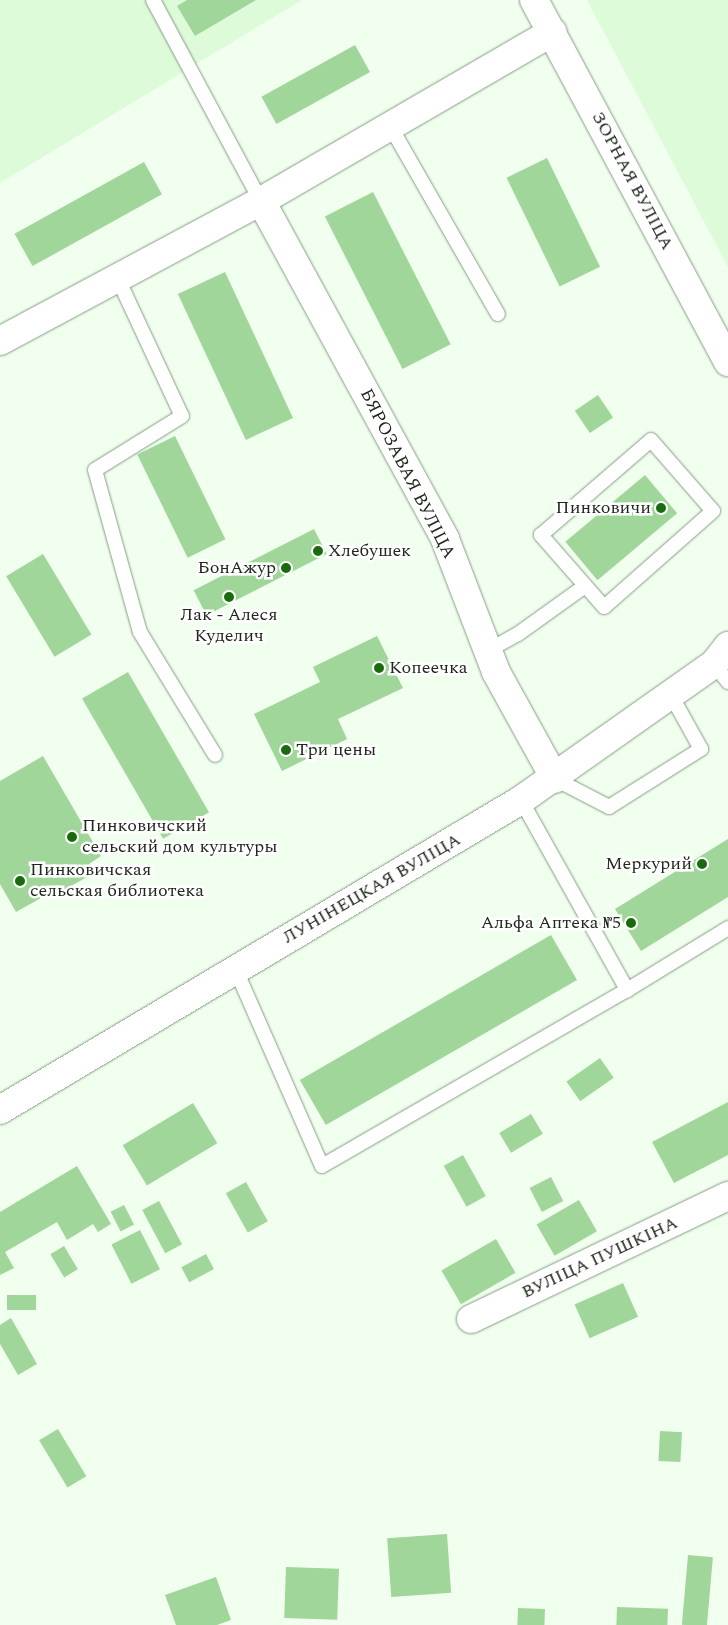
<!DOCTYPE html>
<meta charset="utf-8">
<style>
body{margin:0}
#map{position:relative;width:728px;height:1625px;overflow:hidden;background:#f0ffee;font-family:Spectral,serif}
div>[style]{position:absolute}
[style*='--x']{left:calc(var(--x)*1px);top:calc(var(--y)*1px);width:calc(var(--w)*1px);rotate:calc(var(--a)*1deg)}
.built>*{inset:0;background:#ddfbd9}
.building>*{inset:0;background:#a1d69a;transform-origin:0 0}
.roads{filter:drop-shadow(0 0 1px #869c83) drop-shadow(0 0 1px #869c83)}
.service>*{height:14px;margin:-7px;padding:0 7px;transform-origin:7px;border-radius:7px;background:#fff}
.minor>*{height:28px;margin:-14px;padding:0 14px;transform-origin:14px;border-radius:14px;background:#fff}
.primary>*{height:28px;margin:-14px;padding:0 14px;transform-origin:14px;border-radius:14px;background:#fff}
.dots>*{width:14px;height:14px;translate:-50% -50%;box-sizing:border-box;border:2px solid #fff;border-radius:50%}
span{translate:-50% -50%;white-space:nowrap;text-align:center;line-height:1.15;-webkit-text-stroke:5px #fff;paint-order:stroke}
.street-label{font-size:18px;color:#20281e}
.poi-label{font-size:18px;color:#20281e}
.right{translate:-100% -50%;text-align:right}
.left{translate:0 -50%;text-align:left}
</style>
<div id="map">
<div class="built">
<i style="clip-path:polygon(0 0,302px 0,0 183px)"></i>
<i style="clip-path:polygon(587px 0,728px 0,728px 267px)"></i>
</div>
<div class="building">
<i style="clip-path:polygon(187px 0,256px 0,195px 36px,177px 6px)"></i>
<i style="left:355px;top:45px;width:31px;height:107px;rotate:61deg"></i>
<i style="left:547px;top:158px;width:121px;height:45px;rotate:64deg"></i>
<i style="left:144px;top:162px;width:37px;height:148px;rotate:61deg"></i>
<i style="left:373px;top:192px;width:171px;height:54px;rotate:63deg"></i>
<i style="left:225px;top:272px;width:161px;height:52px;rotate:65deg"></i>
<i style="left:598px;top:395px;width:27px;height:28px;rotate:56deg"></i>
<i style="left:175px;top:436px;width:115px;height:42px;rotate:64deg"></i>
<i style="left:645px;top:475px;width:50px;height:104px;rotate:50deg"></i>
<i style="left:314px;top:529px;width:28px;height:135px;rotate:63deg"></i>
<i style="left:43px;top:554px;width:94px;height:43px;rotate:59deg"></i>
<i style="clip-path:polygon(377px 636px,403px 688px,338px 719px,347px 739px,282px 771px,254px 714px,320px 682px,313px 667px)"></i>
<i style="left:128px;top:672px;width:162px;height:53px;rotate:60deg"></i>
<i style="clip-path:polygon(43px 756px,101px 856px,89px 864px,94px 873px,57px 894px,55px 890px,16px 912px,0 884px,0 781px)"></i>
<i style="clip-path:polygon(728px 839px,728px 897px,641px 951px,615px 909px)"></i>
<i style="left:551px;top:935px;width:52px;height:290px;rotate:60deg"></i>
<i style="left:600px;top:1058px;width:24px;height:41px;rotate:55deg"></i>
<i style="clip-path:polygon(728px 1102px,728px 1155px,674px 1183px,652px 1142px)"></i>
<i style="left:193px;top:1103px;width:47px;height:82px;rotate:59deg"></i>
<i style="left:531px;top:1114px;width:23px;height:37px;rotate:59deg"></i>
<i style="left:463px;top:1155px;width:47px;height:22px;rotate:61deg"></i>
<i style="clip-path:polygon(77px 1166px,111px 1224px,98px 1232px,93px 1224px,67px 1240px,57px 1222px,5px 1252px,14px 1268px,0 1275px,0 1212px)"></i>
<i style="left:551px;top:1177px;width:27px;height:24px;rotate:63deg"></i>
<i style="left:246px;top:1182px;width:45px;height:23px;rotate:61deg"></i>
<i style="left:579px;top:1200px;width:36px;height:49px;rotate:60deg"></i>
<i style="left:159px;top:1201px;width:49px;height:19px;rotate:62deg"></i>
<i style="left:124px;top:1205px;width:22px;height:15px;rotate:63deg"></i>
<i style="left:140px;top:1230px;width:44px;height:32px;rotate:63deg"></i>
<i style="left:496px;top:1239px;width:39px;height:63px;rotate:60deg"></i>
<i style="left:64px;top:1246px;width:27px;height:16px;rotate:59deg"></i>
<i style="left:206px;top:1254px;width:17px;height:28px;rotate:62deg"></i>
<i style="left:623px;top:1283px;width:37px;height:53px;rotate:66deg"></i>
<i style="left:36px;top:1295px;width:15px;height:29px;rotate:90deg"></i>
<i style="clip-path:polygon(11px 1318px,37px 1364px,18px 1375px,0 1344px,0 1325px)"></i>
<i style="left:58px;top:1429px;width:55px;height:22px;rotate:59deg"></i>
<i style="left:660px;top:1431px;width:22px;height:30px;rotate:3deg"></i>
<i style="left:447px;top:1534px;width:59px;height:60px;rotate:86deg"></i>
<i style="left:688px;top:1555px;width:25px;height:70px;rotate:5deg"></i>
<i style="left:286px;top:1567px;width:53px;height:51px;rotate:2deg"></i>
<i style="clip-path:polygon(216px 1577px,231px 1620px,217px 1625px,176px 1625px,165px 1595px)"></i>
<i style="left:617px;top:1607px;width:51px;height:18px;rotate:2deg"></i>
<i style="left:518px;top:1608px;width:27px;height:17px;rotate:2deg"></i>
</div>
<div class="roads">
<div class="service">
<i style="--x:153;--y:0;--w:228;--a:61.8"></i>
<i style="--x:389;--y:124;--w:219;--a:60.2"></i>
<i style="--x:118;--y:279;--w:151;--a:65"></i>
<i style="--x:182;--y:416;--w:102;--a:148.2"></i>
<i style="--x:95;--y:470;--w:168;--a:74.5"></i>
<i style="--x:140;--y:632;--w:144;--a:58.6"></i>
<i style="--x:651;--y:440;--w:94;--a:48.9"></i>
<i style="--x:713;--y:511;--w:145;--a:138.6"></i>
<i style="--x:604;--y:607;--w:96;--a:-131.2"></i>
<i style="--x:541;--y:535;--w:145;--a:-40.8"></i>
<i style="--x:487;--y:651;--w:35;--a:-29"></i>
<i style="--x:518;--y:634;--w:82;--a:-35.6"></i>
<i style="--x:714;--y:664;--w:23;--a:52"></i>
<i style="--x:555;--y:779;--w:61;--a:27.4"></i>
<i style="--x:609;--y:807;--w:109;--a:-32.2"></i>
<i style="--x:701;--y:749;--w:62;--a:-119.1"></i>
<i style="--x:521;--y:800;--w:218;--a:60.8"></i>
<i style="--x:627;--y:990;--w:119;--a:-31.5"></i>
<i style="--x:235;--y:968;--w:216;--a:66.3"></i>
<i style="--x:322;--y:1166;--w:352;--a:-30"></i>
</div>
<div class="minor">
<i style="--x:534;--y:0;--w:411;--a:61.8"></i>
<i style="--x:261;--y:201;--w:385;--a:61.4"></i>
<i style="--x:445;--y:539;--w:142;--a:69"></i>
<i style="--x:496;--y:672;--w:122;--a:61.1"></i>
<i style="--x:0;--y:341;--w:296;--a:-28.2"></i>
<i style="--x:261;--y:201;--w:337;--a:-30.1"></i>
<i style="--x:471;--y:1319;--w:285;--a:-25.6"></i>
</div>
<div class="primary">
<i style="--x:0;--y:1110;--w:606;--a:-30.75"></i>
<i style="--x:521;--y:800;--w:236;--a:-35.2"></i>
<i style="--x:714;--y:664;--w:23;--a:-52"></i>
</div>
</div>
<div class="dots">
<i style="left:661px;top:508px;background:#1a6b0f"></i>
<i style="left:318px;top:551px;background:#1a6b0f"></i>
<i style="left:286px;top:568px;background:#1a6b0f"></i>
<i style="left:229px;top:597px;background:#1a6b0f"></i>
<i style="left:379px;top:668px;background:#1a6b0f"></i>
<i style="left:286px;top:750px;background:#1a6b0f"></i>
<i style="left:72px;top:837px;background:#1a6b0f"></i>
<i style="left:702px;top:864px;background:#1a6b0f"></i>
<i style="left:20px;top:881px;background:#1a6b0f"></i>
<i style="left:631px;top:923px;background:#1a6b0f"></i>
</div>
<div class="street-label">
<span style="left:632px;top:181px;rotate:62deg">ЗОРНАЯ ВУЛІЦА</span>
<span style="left:407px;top:474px;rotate:63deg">БЯРОЗАВАЯ ВУЛІЦА</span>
<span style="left:372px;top:889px;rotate:-30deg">ЛУНІНЕЦКАЯ ВУЛІЦА</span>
<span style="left:600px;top:1258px;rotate:-25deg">ВУЛІЦА ПУШКІНА</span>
</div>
<div class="poi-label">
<span class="right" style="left:651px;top:508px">Пинковичи</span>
<span class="left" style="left:328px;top:551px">Хлебушек</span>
<span class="right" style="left:276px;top:568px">БонАжур</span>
<span style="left:229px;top:626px">Лак - Алеся<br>Куделич</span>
<span class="left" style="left:389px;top:668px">Копеечка</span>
<span class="left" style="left:296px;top:750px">Три цены</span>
<span class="left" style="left:82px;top:837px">Пинковичский<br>сельский дом культуры</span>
<span class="right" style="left:692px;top:864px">Меркурий</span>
<span class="left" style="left:30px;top:881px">Пинковичская<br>сельская библиотека</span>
<span class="right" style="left:621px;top:923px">Альфа Аптека №5</span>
</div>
</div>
